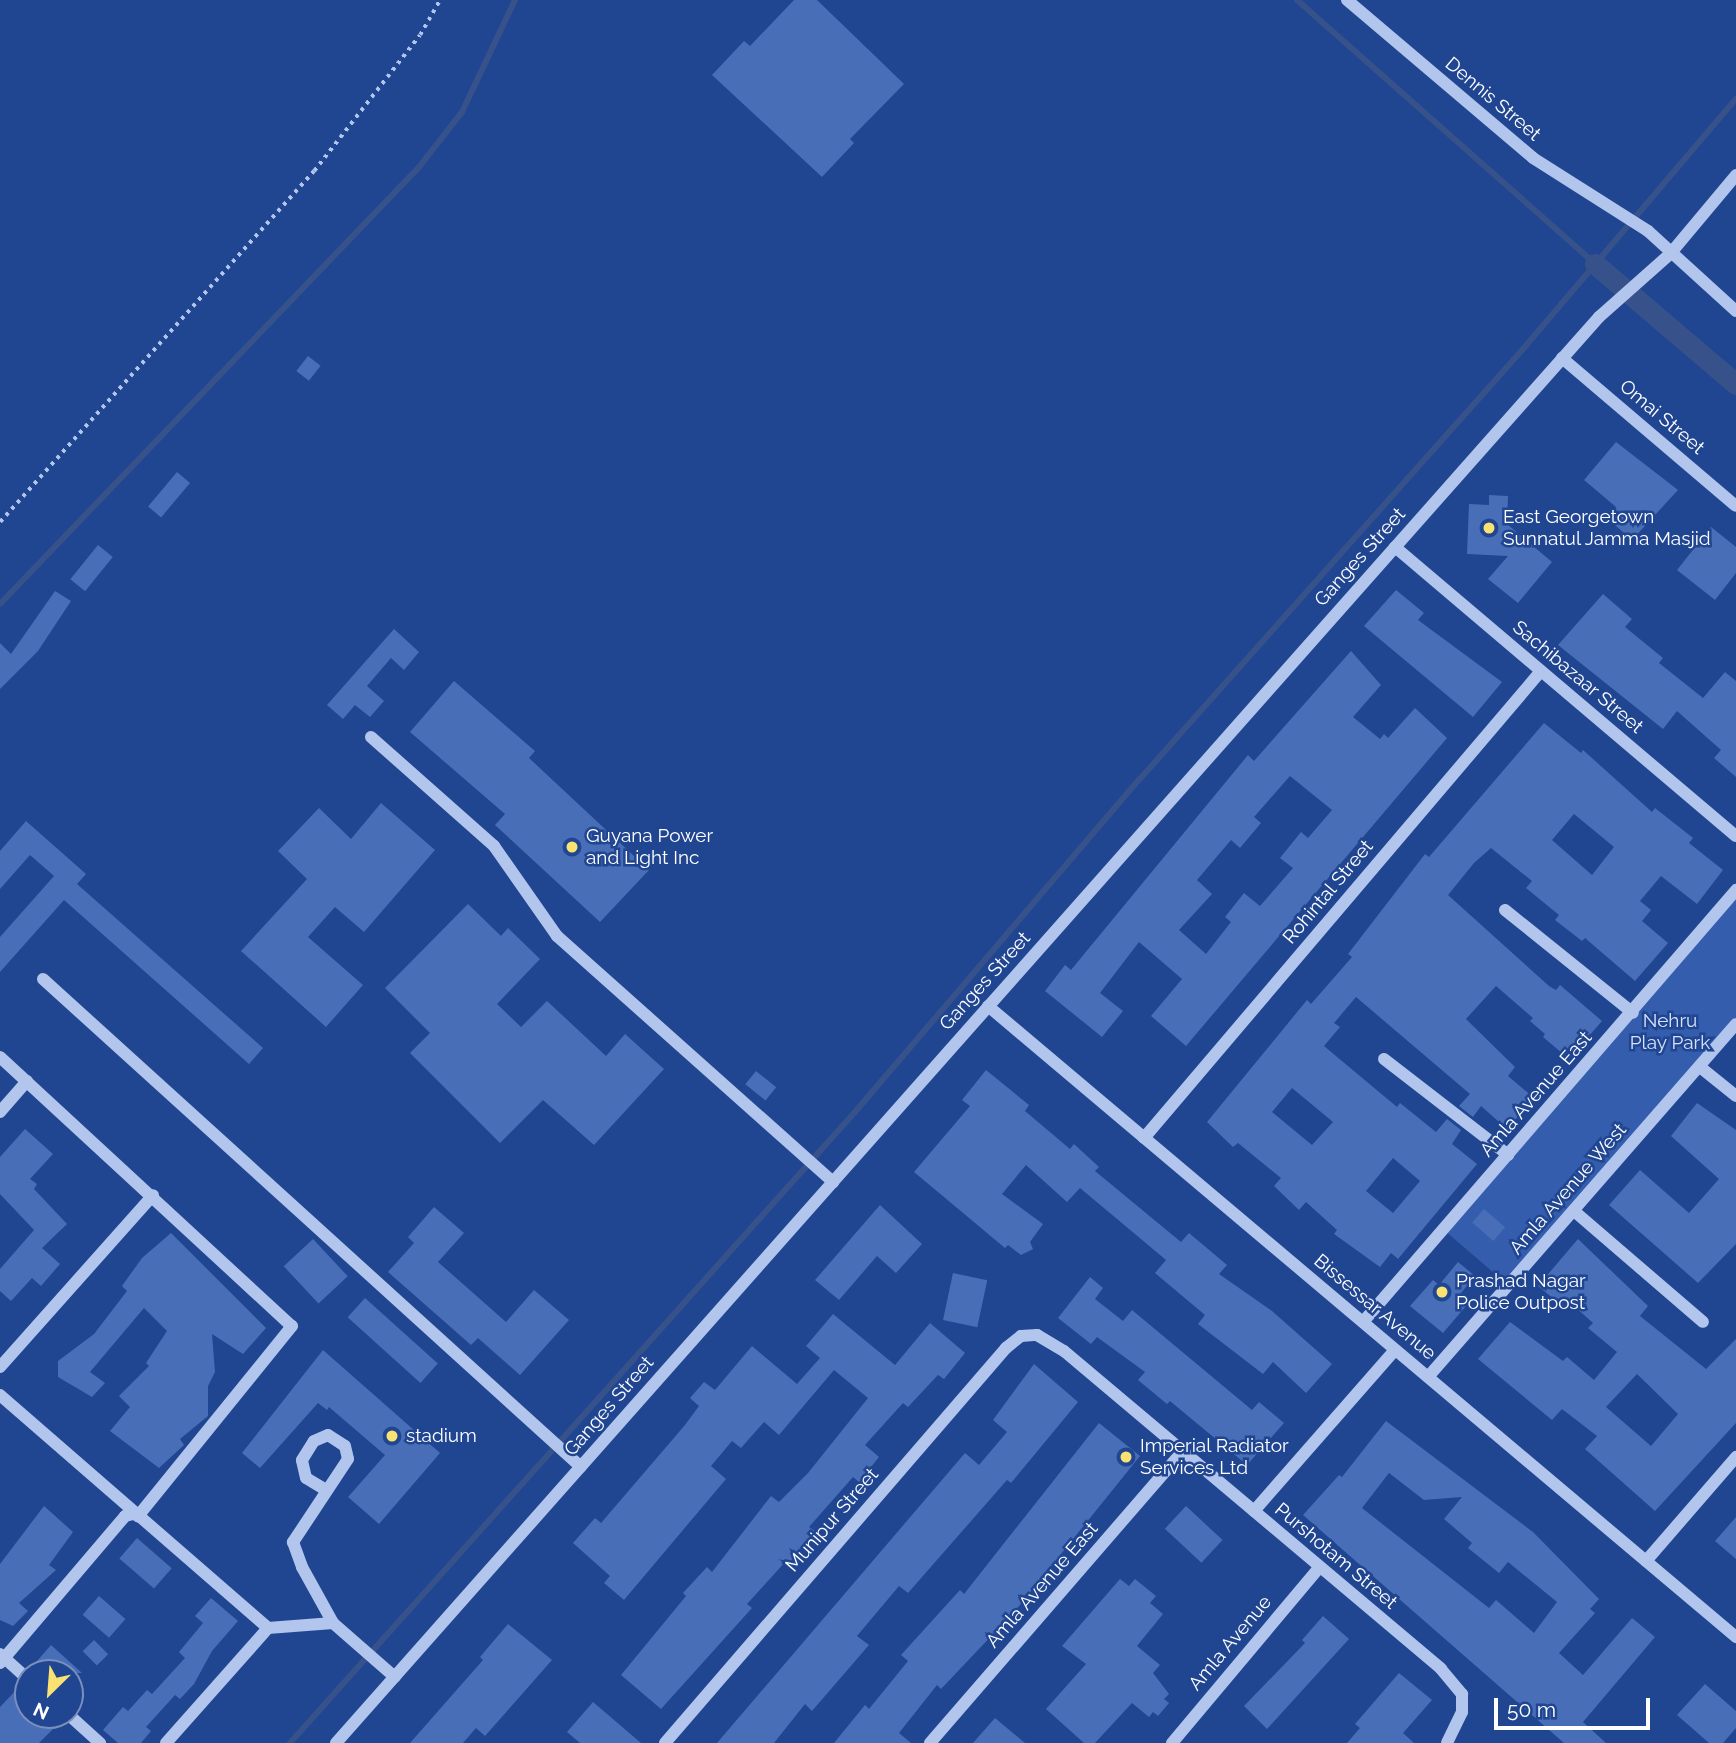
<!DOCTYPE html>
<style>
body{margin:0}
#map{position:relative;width:1736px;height:1743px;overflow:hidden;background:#204591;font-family:Raleway,sans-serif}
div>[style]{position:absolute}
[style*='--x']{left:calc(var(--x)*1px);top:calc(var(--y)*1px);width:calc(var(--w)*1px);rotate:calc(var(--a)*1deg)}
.green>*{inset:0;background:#345dae}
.stream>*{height:6px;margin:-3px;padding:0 3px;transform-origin:3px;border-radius:3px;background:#37528a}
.canal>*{height:21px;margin:-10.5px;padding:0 10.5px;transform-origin:10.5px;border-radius:10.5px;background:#37528a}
.building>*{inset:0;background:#496eb8;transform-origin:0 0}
.path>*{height:3.5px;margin-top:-1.75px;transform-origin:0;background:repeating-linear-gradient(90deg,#b1c5ed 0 3.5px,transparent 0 8.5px)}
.minor>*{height:12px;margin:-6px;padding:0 6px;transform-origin:6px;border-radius:6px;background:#b1c5ed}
.dots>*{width:19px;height:19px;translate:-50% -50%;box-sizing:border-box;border:4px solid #204591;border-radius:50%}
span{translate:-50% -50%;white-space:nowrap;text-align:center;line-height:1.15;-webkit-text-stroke:5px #204591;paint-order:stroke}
.street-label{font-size:19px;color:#fff}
.poi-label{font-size:19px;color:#fff}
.left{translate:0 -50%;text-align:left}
.park-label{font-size:19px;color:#d6e2f9}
.north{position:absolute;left:14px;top:1659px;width:70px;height:70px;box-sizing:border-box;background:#204591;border:2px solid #798fbd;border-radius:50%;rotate:205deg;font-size:19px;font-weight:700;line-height:28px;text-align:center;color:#fff}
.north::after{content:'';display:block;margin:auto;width:24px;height:32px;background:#fae272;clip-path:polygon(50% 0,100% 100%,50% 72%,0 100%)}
.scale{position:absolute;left:1494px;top:1698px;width:156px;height:32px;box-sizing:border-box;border:4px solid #fff;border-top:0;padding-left:9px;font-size:21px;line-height:24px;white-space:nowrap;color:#fff;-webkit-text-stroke:5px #204591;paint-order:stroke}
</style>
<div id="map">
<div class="green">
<i style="clip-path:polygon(1736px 890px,1736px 1022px,1509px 1286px,1444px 1230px)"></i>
</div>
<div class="stream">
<i style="--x:1297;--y:0;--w:398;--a:41.5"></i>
<i style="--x:0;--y:604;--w:605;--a:-46.2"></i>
<i style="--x:419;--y:167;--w:70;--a:-52"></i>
<i style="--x:462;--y:112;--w:124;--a:-64.7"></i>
<i style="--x:290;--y:1743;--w:847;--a:-48.16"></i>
<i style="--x:855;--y:1112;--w:437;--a:-49.5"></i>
<i style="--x:1139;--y:780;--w:577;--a:-48.3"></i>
<i style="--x:1523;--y:349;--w:328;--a:-49.6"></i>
</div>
<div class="canal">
<i style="--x:1595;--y:264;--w:185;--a:40.4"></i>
</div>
<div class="building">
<i style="clip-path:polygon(794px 0,817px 0,904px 84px,850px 139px,854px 143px,822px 177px,712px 75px,744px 41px,750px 46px)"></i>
<i style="left:308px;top:356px;width:16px;height:19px;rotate:38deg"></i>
<i style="clip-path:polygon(1616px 442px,1678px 490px,1632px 540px,1607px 518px,1616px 507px,1584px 480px)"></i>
<i style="left:177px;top:472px;width:17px;height:45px;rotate:40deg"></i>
<i style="clip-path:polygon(1489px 495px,1508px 496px,1507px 524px,1552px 562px,1518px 603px,1488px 579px,1508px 556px,1467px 554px,1469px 504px,1489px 505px)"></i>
<i style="clip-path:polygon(1711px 527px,1736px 547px,1736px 573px,1715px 600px,1677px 570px)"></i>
<i style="left:98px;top:545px;width:19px;height:44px;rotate:39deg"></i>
<i style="clip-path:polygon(1396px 590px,1424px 613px,1418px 620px,1502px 682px,1473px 717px,1364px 626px)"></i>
<i style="clip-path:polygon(55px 591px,71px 601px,38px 651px,0 689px,0 643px,11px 654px)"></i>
<i style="clip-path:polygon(1603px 594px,1632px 619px,1625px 627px,1663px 658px,1659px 663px,1703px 698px,1725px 672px,1736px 681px,1736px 777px,1714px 758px,1721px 750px,1677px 711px,1663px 729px,1558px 645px)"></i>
<i style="clip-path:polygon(394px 629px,419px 652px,404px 670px,391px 658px,367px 686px,384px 701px,370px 717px,355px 705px,343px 719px,327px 705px)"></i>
<i style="clip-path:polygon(evenodd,1351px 651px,1381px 685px,1353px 717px,1380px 739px,1384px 734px,1388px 738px,1415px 708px,1447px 738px,1186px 1046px,1151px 1016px,1182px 979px,1139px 942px,1100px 993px,1123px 1011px,1102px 1037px,1045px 991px,1065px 965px,1071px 970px,1248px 755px,1254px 761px,1351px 651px,1290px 776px,1332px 810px,1308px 838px,1301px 832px,1280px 858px,1293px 868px,1260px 906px,1244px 893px,1225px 917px,1231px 922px,1206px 954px,1179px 930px,1212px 894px,1197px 880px,1231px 840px,1240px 848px,1261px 823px,1254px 817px,1290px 776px)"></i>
<i style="clip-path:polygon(454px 681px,535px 751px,529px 758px,649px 870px,600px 922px,495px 825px,505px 814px,410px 732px)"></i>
<i style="clip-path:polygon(evenodd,1544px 723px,1581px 753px,1583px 750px,1652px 812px,1655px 808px,1693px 838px,1689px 843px,1723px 870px,1697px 904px,1661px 876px,1640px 901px,1651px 910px,1642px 921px,1668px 943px,1635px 981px,1585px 938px,1582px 941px,1555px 920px,1559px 915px,1526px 888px,1532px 881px,1491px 848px,1474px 863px,1448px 895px,1549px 986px,1556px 990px,1560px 985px,1602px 1021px,1569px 1059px,1543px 1037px,1545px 1034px,1530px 1021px,1533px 1018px,1496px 986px,1466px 1019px,1515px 1067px,1508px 1076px,1534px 1098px,1507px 1129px,1481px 1106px,1473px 1117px,1459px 1106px,1470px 1094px,1356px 997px,1334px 1023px,1340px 1027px,1324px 1046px,1397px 1107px,1400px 1103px,1436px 1132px,1447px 1119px,1461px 1130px,1452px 1144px,1477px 1164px,1398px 1259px,1391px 1253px,1380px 1267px,1334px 1234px,1337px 1230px,1306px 1202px,1299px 1210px,1274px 1186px,1281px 1178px,1238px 1143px,1233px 1147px,1207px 1122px,1307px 1000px,1311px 1004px,1352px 957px,1348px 954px,1425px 854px,1429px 857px,1544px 723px,1574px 814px,1614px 847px,1592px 875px,1552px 840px,1574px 814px,1544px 723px,1292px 1088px,1333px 1122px,1312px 1145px,1272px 1112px,1292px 1088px,1544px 723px,1393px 1158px,1420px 1181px,1393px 1213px,1366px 1191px,1393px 1158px)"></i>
<i style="clip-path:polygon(381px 803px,435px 850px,364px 932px,335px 907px,308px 937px,363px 985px,326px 1027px,241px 951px,307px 879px,278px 851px,319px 808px,351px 839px)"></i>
<i style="clip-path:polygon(26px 821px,86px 874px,77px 884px,263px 1048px,249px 1064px,64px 900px,0 972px,0 937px,54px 876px,30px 855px,0 889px,0 851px)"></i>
<i style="clip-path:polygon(468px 904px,501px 936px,508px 928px,540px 959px,497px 1004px,521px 1027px,547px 1001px,606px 1056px,625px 1034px,664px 1069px,594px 1145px,543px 1100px,500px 1143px,410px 1053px,430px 1033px,385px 988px)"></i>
<i style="clip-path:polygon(986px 1070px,1029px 1105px,1025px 1111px,1070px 1149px,1074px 1144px,1099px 1167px,1095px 1171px,1181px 1242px,1189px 1233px,1227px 1265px,1219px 1274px,1272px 1311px,1332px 1364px,1306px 1393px,1273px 1362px,1263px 1374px,1198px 1324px,1205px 1315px,1155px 1273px,1166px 1260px,1080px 1188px,1067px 1202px,1026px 1165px,1002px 1194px,1043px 1224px,1030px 1242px,1033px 1249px,1021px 1255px,1008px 1245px,1005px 1248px,914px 1172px,970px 1106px,962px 1100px)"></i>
<i style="left:756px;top:1071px;width:26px;height:17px;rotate:39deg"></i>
<i style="clip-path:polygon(1697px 1103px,1736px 1130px,1736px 1244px,1698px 1283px,1609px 1205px,1640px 1170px,1689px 1213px,1719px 1179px,1671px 1136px)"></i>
<i style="clip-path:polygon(25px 1129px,53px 1154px,30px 1179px,37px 1184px,34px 1189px,67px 1224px,42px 1248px,60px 1264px,41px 1286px,32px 1278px,11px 1301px,0 1291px,0 1269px,34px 1230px,0 1194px,0 1157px)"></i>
<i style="clip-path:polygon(880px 1205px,922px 1244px,896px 1273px,877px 1256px,839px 1300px,815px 1280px)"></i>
<i style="clip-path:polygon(434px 1207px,464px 1233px,438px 1262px,506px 1322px,534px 1290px,569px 1320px,520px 1375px,478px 1338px,471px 1345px,388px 1272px,414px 1243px,408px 1237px)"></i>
<i style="left:1484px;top:1209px;width:28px;height:18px;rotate:41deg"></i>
<i style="clip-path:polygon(171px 1233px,266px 1328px,243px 1354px,212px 1334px,215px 1372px,208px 1386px,208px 1416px,180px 1439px,184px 1445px,159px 1468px,110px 1431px,130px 1407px,119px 1396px,149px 1366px,146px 1363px,167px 1331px,144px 1308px,90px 1372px,105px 1383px,92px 1397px,58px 1377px,58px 1361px,94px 1334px,127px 1291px,122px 1286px,142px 1258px)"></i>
<i style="left:313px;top:1239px;width:51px;height:40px;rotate:47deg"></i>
<i style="clip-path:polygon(evenodd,1578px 1239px,1648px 1306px,1640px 1316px,1706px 1369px,1736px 1339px,1736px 1423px,1655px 1511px,1585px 1449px,1597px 1436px,1562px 1409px,1552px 1420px,1478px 1359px,1510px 1322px,1563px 1361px,1567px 1357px,1594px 1380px,1617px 1352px,1588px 1328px,1593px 1323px,1565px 1298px,1560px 1304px,1538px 1286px,1578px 1239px,1637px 1374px,1678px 1414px,1651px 1446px,1606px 1407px,1637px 1374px)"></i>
<i style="clip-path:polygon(1458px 1262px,1475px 1276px,1456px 1299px,1466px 1306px,1443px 1333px,1410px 1306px,1433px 1280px,1439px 1285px)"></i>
<i style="left:953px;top:1273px;width:35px;height:48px;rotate:12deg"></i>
<i style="clip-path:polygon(1090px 1277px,1103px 1288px,1095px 1299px,1123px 1321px,1132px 1310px,1252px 1410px,1259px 1402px,1284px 1423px,1247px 1465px,1170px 1401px,1167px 1404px,1138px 1380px,1145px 1372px,1097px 1337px,1091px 1344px,1058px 1318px)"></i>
<i style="left:365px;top:1298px;width:98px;height:26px;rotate:42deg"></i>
<i style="clip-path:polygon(833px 1314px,895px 1365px,930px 1323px,965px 1353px,944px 1379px,938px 1375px,908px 1407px,903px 1403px,865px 1445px,879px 1457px,859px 1482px,853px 1477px,809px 1527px,815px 1531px,789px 1563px,786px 1561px,747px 1604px,752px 1608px,661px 1709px,621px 1675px,686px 1596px,683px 1593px,707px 1567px,712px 1572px,771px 1496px,779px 1502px,808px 1473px,868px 1398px,834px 1370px,779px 1435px,764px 1422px,741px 1448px,732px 1441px,711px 1466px,726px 1479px,624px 1600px,604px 1583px,610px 1576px,573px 1543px,595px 1518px,601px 1523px,685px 1425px,699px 1406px,690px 1398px,704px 1382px,715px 1390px,752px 1346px,797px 1384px,820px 1358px,806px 1346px)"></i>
<i style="clip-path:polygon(323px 1350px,440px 1453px,379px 1524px,348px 1497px,385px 1455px,329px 1407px,327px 1410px,318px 1403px,260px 1468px,242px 1453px)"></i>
<i style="clip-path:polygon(1034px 1364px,1078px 1402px,1011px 1483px,1007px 1480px,908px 1593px,899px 1586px,857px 1636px,869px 1645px,812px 1711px,805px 1704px,774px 1743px,717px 1743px,965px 1453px,979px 1465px,1007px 1432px,993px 1420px)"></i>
<i style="clip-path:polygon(evenodd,1386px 1421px,1533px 1532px,1599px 1599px,1590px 1609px,1595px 1613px,1559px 1653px,1583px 1675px,1632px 1618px,1655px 1637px,1583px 1722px,1606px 1743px,1564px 1743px,1303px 1515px,1339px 1475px,1342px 1477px,1386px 1421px,1389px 1473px,1424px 1500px,1462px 1497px,1444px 1519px,1472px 1543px,1468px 1548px,1499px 1573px,1508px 1562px,1557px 1602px,1534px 1633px,1496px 1600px,1489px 1608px,1362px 1508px,1389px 1473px)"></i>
<i style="clip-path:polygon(1099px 1423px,1140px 1456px,1015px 1611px,941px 1689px,937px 1685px,899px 1733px,911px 1743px,834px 1743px,865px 1705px,869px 1709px,908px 1661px,901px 1655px,960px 1590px,964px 1594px)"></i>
<i style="clip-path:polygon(44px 1506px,73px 1532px,49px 1565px,56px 1570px,19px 1603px,28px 1611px,13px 1626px,0 1620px,0 1564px)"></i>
<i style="left:1186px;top:1506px;width:50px;height:31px;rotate:43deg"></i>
<i style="clip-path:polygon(1736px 1517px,1736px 1559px,1715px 1541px)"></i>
<i style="left:137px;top:1538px;width:46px;height:27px;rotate:41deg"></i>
<i style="clip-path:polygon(1120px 1579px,1129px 1586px,1135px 1579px,1156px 1596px,1150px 1603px,1163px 1614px,1137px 1646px,1160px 1665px,1153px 1673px,1169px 1694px,1164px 1699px,1169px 1703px,1158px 1716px,1153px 1712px,1149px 1717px,1132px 1703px,1095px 1743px,1084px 1743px,1046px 1709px,1086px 1664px,1062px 1646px)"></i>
<i style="left:99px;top:1596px;width:35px;height:25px;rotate:41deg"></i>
<i style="clip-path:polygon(211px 1598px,238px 1621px,212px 1651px,194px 1684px,180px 1699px,175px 1695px,146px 1727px,151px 1731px,141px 1743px,118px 1743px,103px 1730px,123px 1707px,128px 1711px,147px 1690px,152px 1694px,185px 1658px,179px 1652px,203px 1623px,195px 1616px)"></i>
<i style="clip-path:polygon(1323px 1616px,1349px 1639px,1267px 1729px,1244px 1706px,1305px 1643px,1302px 1640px)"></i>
<i style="clip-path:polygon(508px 1624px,552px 1660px,485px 1736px,476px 1728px,463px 1743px,410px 1743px,483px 1660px,480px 1657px)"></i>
<i style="left:94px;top:1640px;width:20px;height:16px;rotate:45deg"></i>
<i style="clip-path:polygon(51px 1645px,82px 1673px,34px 1673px,30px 1669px)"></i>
<i style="clip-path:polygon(1399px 1673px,1432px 1700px,1403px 1733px,1414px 1743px,1347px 1743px,1360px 1728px,1355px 1724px)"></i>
<i style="clip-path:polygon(1705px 1684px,1736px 1711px,1736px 1728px,1723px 1743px,1709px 1743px,1677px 1715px)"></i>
<i style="clip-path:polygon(21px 1685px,28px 1688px,28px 1715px,60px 1715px,62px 1720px,39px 1743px,0 1743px,0 1707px)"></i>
<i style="clip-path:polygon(593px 1702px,641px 1743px,580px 1743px,567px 1732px)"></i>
<i style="clip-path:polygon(995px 1718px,1025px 1743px,973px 1743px)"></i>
</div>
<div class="path">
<i style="--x:0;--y:522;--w:471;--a:-48.2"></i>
<i style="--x:314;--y:171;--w:172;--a:-52.1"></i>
<i style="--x:420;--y:35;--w:40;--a:-60.3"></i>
</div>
<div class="minor">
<i style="--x:1347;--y:0;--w:244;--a:40.3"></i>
<i style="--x:1533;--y:158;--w:136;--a:32.4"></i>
<i style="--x:1648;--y:231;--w:119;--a:42.3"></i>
<i style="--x:1562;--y:358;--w:228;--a:40.4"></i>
<i style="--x:1395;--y:547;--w:447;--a:40.3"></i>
<i style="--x:371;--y:737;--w:164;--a:41.5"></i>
<i style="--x:494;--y:846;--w:110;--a:55"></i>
<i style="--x:557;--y:936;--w:370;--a:41.7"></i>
<i style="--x:1505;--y:910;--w:164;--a:38.8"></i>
<i style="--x:43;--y:979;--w:726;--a:42.21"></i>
<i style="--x:988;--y:1006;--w:979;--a:40.15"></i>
<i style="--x:0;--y:1057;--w:397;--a:42.7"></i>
<i style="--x:292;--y:1326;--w:245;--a:129"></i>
<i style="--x:1384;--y:1059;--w:157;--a:37.7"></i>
<i style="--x:1700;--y:1067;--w:46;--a:38.9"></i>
<i style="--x:0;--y:1112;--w:41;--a:-48.9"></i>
<i style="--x:1144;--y:1138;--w:613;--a:-49.63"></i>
<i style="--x:1574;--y:1211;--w:170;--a:40.7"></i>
<i style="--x:1363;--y:1322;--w:571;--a:-49.19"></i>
<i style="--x:0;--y:1367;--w:230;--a:-48.3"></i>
<i style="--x:1428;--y:1377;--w:468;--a:-48.9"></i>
<i style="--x:0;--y:1395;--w:355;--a:41"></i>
<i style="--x:326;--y:1490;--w:23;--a:-149"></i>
<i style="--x:306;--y:1478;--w:18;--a:-103"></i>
<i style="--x:302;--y:1460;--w:22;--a:-58"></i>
<i style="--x:314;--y:1441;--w:15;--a:-23"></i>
<i style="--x:328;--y:1435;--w:20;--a:33"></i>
<i style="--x:345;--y:1446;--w:13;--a:77"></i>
<i style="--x:348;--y:1459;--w:100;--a:123.5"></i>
<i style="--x:293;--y:1542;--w:27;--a:70"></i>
<i style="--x:302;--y:1567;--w:64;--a:61"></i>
<i style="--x:1254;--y:1511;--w:214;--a:-48.8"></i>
<i style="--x:1646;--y:1561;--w:138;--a:-49.1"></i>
<i style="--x:0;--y:1654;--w:38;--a:42"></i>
<i style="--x:0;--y:1663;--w:193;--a:-49.6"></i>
<i style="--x:125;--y:1516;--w:9;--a:-13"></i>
<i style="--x:69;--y:1715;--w:42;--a:42.1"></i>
<i style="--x:166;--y:1743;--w:154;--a:-48.4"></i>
<i style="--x:268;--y:1628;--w:65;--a:-4.4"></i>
<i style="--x:333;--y:1623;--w:82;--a:41.1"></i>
<i style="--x:336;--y:1743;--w:1905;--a:-48.47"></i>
<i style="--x:1599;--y:317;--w:95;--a:-41.6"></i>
<i style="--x:1670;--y:254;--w:103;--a:-50.1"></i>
<i style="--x:665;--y:1743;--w:522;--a:-49.2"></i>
<i style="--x:1006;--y:1348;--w:19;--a:-39"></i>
<i style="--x:1021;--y:1336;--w:16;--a:-4"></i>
<i style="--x:1037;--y:1335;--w:31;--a:31"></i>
<i style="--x:1064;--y:1351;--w:493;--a:40.1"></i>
<i style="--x:1441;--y:1669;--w:33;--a:50"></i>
<i style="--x:1462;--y:1694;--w:18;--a:90"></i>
<i style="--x:1462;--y:1712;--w:34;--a:116"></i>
<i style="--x:930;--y:1743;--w:385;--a:-49.1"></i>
<i style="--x:1172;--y:1743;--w:227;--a:-50"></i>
</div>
<div class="dots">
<i style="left:1489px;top:528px;background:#fae272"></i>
<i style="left:572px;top:847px;background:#fae272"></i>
<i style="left:1442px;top:1292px;background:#fae272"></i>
<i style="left:392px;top:1436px;background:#fae272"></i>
<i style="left:1126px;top:1457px;background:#fae272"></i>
</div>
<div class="street-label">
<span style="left:1493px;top:99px;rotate:40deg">Dennis Street</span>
<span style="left:1662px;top:417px;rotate:40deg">Omai Street</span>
<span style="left:1360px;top:557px;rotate:-48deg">Ganges Street</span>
<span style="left:1578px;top:677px;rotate:40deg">Sachibazaar Street</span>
<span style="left:1328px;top:892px;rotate:-50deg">Rohintal Street</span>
<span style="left:985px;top:981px;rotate:-48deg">Ganges Street</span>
<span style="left:1536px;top:1094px;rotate:-49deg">Amla Avenue East</span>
<span style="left:1568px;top:1189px;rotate:-49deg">Amla Avenue West</span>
<span style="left:1375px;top:1307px;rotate:40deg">Bissessar Avenue</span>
<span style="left:609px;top:1406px;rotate:-49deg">Ganges Street</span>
<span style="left:832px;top:1520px;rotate:-49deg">Munipur Street</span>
<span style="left:1336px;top:1556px;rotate:40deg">Purshotam Street</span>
<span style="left:1042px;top:1585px;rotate:-49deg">Amla Avenue East</span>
<span style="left:1230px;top:1643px;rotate:-50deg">Amla Avenue</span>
</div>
<div class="poi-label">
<span class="left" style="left:1503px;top:528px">East Georgetown<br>Sunnatul Jamma Masjid</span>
<span class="left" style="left:586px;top:847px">Guyana Power<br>and Light Inc</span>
<span class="left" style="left:1456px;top:1292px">Prashad Nagar<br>Police Outpost</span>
<span class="left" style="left:406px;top:1436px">stadium</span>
<span class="left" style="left:1140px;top:1457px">Imperial Radiator<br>Services Ltd</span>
</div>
<div class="park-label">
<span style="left:1670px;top:1032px">Nehru<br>Play Park</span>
</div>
<div class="north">N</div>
<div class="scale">50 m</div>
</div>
